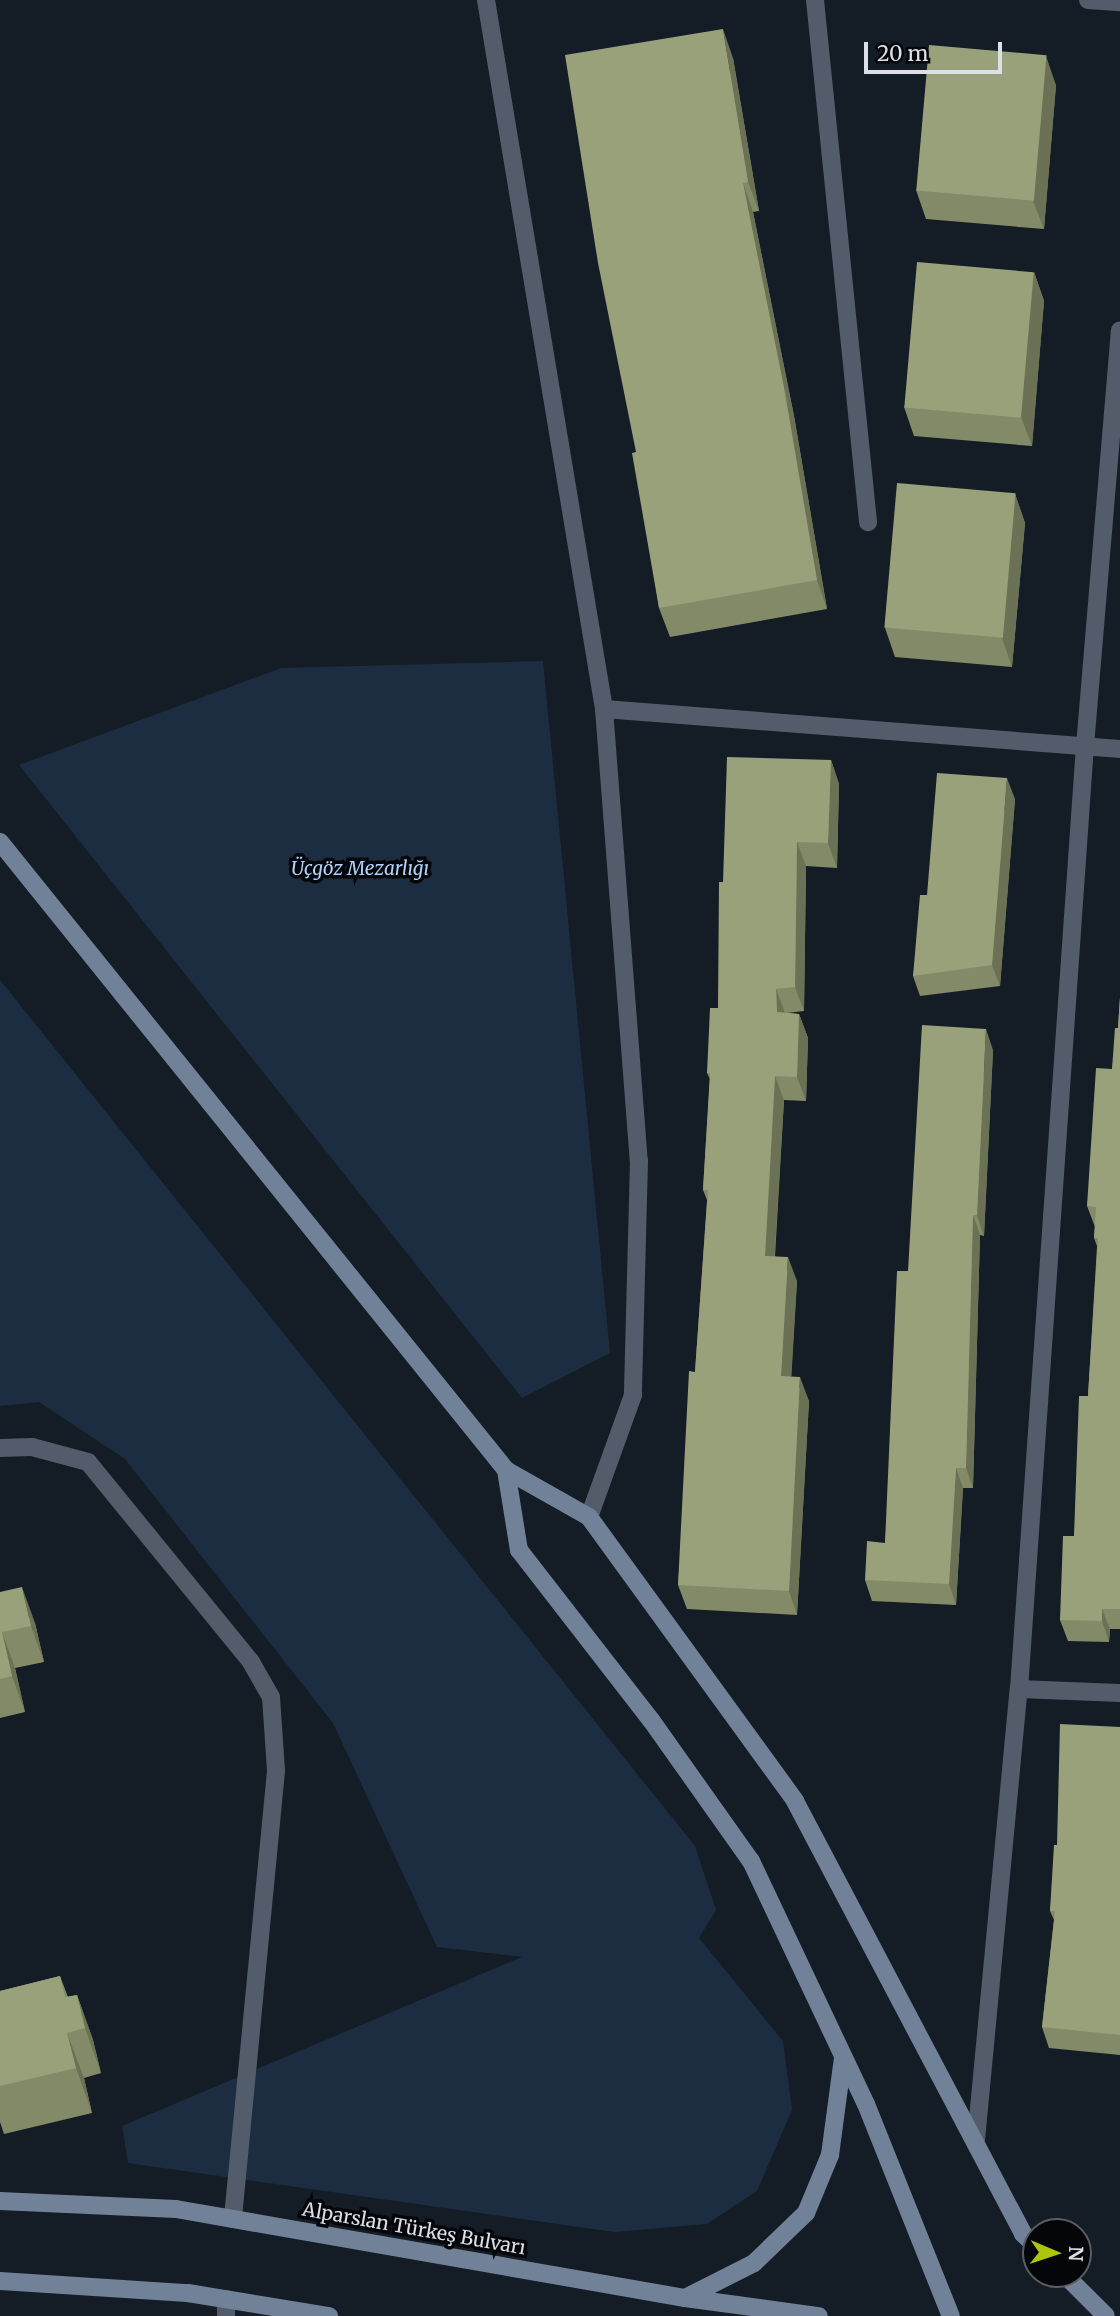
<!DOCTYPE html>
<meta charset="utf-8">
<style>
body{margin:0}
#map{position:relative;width:1120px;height:2316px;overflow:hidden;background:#141c25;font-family:Merriweather,serif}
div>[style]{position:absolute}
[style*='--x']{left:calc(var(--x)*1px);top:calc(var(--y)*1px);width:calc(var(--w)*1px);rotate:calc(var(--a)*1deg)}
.green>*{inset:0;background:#1c2d41}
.service>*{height:18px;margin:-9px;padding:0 9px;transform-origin:9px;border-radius:9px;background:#525c6a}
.minor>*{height:18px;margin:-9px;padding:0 9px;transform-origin:9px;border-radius:9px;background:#525c6a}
.tertiary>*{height:18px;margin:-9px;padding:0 9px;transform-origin:9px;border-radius:9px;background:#525c6a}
.secondary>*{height:18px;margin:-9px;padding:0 9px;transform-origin:9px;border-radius:9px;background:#718298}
.wall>*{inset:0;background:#838a68}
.shaded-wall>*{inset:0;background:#6a7155}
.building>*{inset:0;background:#98a179;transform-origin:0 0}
span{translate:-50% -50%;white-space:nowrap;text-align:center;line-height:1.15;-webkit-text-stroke:7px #04060a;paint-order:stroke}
.park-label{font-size:19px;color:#b0d2fd;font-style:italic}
.street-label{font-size:19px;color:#dbe0e7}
.north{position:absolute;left:1022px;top:2218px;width:70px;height:70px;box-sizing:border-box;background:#04060a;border:2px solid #5a5d62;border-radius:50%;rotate:92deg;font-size:19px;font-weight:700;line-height:28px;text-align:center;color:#dbe0e7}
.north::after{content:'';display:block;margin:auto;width:24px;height:32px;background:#aec509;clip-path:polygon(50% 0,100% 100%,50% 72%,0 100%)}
.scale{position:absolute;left:864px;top:42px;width:138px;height:32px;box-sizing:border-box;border:4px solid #dbe0e7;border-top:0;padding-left:9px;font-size:21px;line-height:24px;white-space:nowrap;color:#dbe0e7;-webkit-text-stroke:5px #04060a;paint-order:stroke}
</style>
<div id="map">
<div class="green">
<i style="clip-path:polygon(543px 661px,610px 1353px,522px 1398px,19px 765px,281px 668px)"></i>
<i style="clip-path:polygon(0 980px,695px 1846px,716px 1910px,699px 1938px,783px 2041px,792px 2110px,757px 2191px,707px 2224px,614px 2232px,128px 2163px,122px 2126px,522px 1957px,437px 1947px,333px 1723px,125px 1459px,39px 1402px,0 1406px)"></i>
</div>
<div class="service">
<i style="--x:815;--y:0;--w:525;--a:84.2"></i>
</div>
<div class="minor">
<i style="--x:1088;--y:0;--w:32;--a:4"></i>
<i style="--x:604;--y:709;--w:518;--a:4.43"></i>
<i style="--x:0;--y:1448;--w:32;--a:-2"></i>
<i style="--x:32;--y:1447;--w:58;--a:15"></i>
<i style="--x:88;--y:1462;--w:258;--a:50.8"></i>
<i style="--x:251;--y:1662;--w:40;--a:60.3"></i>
<i style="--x:271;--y:1697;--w:74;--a:86.1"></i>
<i style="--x:276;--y:1771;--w:450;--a:95.5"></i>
<i style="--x:1019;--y:1689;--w:101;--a:2.3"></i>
<i style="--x:976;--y:2140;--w:453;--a:-84.6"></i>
<i style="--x:1019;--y:1689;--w:945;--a:-86"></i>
<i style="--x:1085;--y:746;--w:417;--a:-85.2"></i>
<i style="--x:226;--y:2316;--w:17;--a:-90"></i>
</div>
<div class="tertiary">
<i style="--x:486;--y:0;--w:719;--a:80.55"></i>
<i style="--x:604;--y:709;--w:453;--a:85.6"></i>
<i style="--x:639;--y:1161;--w:234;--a:91.5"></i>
<i style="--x:633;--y:1395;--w:130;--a:109.8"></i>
</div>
<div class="secondary">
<i style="--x:0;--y:842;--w:806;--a:51.14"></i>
<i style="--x:506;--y:1470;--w:95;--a:29.5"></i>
<i style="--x:589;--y:1517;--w:351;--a:54"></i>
<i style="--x:795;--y:1801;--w:489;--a:62.2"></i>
<i style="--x:1023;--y:2234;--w:18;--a:43"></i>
<i style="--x:506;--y:1470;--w:81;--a:80.8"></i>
<i style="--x:519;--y:1550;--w:215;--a:52.2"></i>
<i style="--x:651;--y:1720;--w:173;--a:54.7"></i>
<i style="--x:751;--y:1861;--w:269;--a:64.7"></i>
<i style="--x:866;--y:2104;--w:228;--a:68.2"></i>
<i style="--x:0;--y:2201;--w:176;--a:2.6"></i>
<i style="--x:176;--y:2209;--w:517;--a:9.92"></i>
<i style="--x:685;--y:2298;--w:135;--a:7.7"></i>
<i style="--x:1064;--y:2274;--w:59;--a:45"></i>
<i style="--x:0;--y:2281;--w:188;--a:3.7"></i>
<i style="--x:188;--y:2293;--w:143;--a:9.3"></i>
<i style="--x:685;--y:2298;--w:77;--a:-26.9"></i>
<i style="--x:754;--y:2263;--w:72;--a:-43.9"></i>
<i style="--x:806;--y:2213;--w:63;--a:-67.5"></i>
<i style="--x:830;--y:2155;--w:99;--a:-82.4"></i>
</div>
<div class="wall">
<i style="clip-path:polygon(733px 58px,759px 211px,753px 212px,794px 416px,827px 609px,670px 637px,659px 608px,636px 452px)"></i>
<i style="clip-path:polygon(1056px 85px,1044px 229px,926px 219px,916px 190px)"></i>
<i style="clip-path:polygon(1034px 272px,1044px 301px,1032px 446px,914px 436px,904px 407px)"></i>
<i style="clip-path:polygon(1015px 494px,1025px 523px,1012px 667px,895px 657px,885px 628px)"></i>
<i style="clip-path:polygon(831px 760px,839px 784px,837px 868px,806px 866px,804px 1011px,787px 1013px,799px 1014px,808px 1038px,806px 1101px,784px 1100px,775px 1256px,797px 1281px,791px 1377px,809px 1401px,797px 1615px,687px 1609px,678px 1585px,695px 1372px,707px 1200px,703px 1190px,710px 1079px,707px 1073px,718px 1008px,723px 882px)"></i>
<i style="clip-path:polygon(1015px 799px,1000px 986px,920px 996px,913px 976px,927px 895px)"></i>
<i style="clip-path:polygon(1120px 997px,1120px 1629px,1110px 1629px,1109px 1642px,1068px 1641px,1060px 1620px,1074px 1536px,1088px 1396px,1097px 1246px,1094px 1238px,1095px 1227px,1087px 1206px,1112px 1069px,1118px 1028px)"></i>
<i style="clip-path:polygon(993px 1050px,984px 1236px,980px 1235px,973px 1488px,963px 1488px,956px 1605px,872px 1601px,865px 1580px,885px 1543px,908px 1271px)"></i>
<i style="clip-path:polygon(0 1592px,35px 1623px,44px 1662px,15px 1668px,25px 1712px,0 1718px)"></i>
<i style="clip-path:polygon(1120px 1727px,1120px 2055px,1049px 2048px,1042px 2027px,1054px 1920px,1050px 1911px,1057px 1845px)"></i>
<i style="clip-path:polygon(60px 1976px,68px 1997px,77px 1995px,93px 2040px,101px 2073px,84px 2078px,92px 2113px,4px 2134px,0 2122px,0 1991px)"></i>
</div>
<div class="shaded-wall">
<i style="clip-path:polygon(723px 29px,733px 58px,759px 211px,748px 182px)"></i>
<i style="clip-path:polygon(1046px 56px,1056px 85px,1044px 229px,1033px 201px)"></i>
<i style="clip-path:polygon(743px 183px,753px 212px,794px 416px,827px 609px,817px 580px)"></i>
<i style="clip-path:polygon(1034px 272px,1044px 301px,1032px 446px,1021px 417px)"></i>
<i style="clip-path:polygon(1015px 494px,1025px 523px,1012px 667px,1002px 638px)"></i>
<i style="clip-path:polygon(831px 760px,839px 784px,837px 868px,828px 843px)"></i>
<i style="clip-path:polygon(1007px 778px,1015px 799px,1000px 986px,992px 965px)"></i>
<i style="clip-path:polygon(797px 842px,806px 866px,804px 1011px,795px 987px)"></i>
<i style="clip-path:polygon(776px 989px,785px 1013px,777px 1012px)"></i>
<i style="clip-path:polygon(799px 1014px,808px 1038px,806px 1101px,797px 1077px)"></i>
<i style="clip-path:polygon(986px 1029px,993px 1050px,984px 1236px,977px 1215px)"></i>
<i style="clip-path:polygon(775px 1076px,784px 1100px,773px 1280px,765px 1256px)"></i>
<i style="clip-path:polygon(973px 1215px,980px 1235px,973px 1488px,966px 1468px)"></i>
<i style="clip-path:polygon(788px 1257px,797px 1281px,790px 1400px,781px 1376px)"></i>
<i style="clip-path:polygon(800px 1377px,809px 1401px,797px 1615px,789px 1591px)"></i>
<i style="clip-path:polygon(956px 1468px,963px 1488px,956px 1605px,949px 1584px)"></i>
<i style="clip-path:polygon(22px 1587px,35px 1623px,44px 1662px,31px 1626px)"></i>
<i style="clip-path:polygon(1102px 1609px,1110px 1629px,1109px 1642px,1102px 1621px)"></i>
<i style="clip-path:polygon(2px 1632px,15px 1668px,25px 1712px,12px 1676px)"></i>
<i style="clip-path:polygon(77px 1995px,93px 2040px,101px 2073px,85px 2028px)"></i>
<i style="clip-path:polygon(67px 2033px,84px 2078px,92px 2113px,76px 2068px)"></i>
</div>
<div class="building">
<i style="clip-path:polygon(723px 29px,748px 182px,743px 183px,784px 387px,817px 580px,659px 608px,632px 453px,636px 452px,598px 263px,565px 55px)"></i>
<i style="left:929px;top:45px;width:118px;height:146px;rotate:5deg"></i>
<i style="left:917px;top:262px;width:117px;height:146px;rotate:5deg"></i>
<i style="left:897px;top:483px;width:119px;height:145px;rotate:5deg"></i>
<i style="clip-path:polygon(727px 757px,831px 760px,828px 843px,797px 842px,795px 987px,776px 989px,777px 1012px,799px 1014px,797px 1077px,775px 1076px,765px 1256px,788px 1257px,781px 1376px,800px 1377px,789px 1591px,678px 1585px,689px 1371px,695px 1372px,708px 1190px,703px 1190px,710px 1073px,707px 1073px,710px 1008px,718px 1008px,719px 882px,723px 882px)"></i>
<i style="clip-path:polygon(937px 773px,1007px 778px,992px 965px,913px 976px,920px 895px,927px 895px)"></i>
<i style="clip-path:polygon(1120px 997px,1120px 1609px,1102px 1609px,1102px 1621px,1060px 1620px,1063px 1536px,1074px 1536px,1079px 1396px,1088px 1396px,1098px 1238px,1094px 1238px,1096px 1207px,1087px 1206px,1096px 1068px,1112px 1069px,1115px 1028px,1118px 1028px)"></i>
<i style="clip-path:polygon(922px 1025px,986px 1029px,977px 1215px,973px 1215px,966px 1468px,956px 1468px,949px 1584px,865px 1580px,867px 1541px,885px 1543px,897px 1271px,908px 1271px)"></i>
<i style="clip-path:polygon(22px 1587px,31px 1626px,2px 1632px,12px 1676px,0 1679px,0 1592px)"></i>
<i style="clip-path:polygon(1060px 1724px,1120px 1727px,1120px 2035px,1042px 2027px,1055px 1911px,1050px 1911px,1054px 1845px,1057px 1845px)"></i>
<i style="clip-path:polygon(60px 1976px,65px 1997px,77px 1995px,85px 2028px,67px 2033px,76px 2068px,0 2086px,0 1991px)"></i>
</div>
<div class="park-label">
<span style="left:360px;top:869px">Üçgöz Mezarlığı</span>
</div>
<div class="street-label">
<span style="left:414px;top:2229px;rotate:10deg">Alparslan Türkeş Bulvarı</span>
</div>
<div class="north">N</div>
<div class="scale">20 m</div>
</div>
